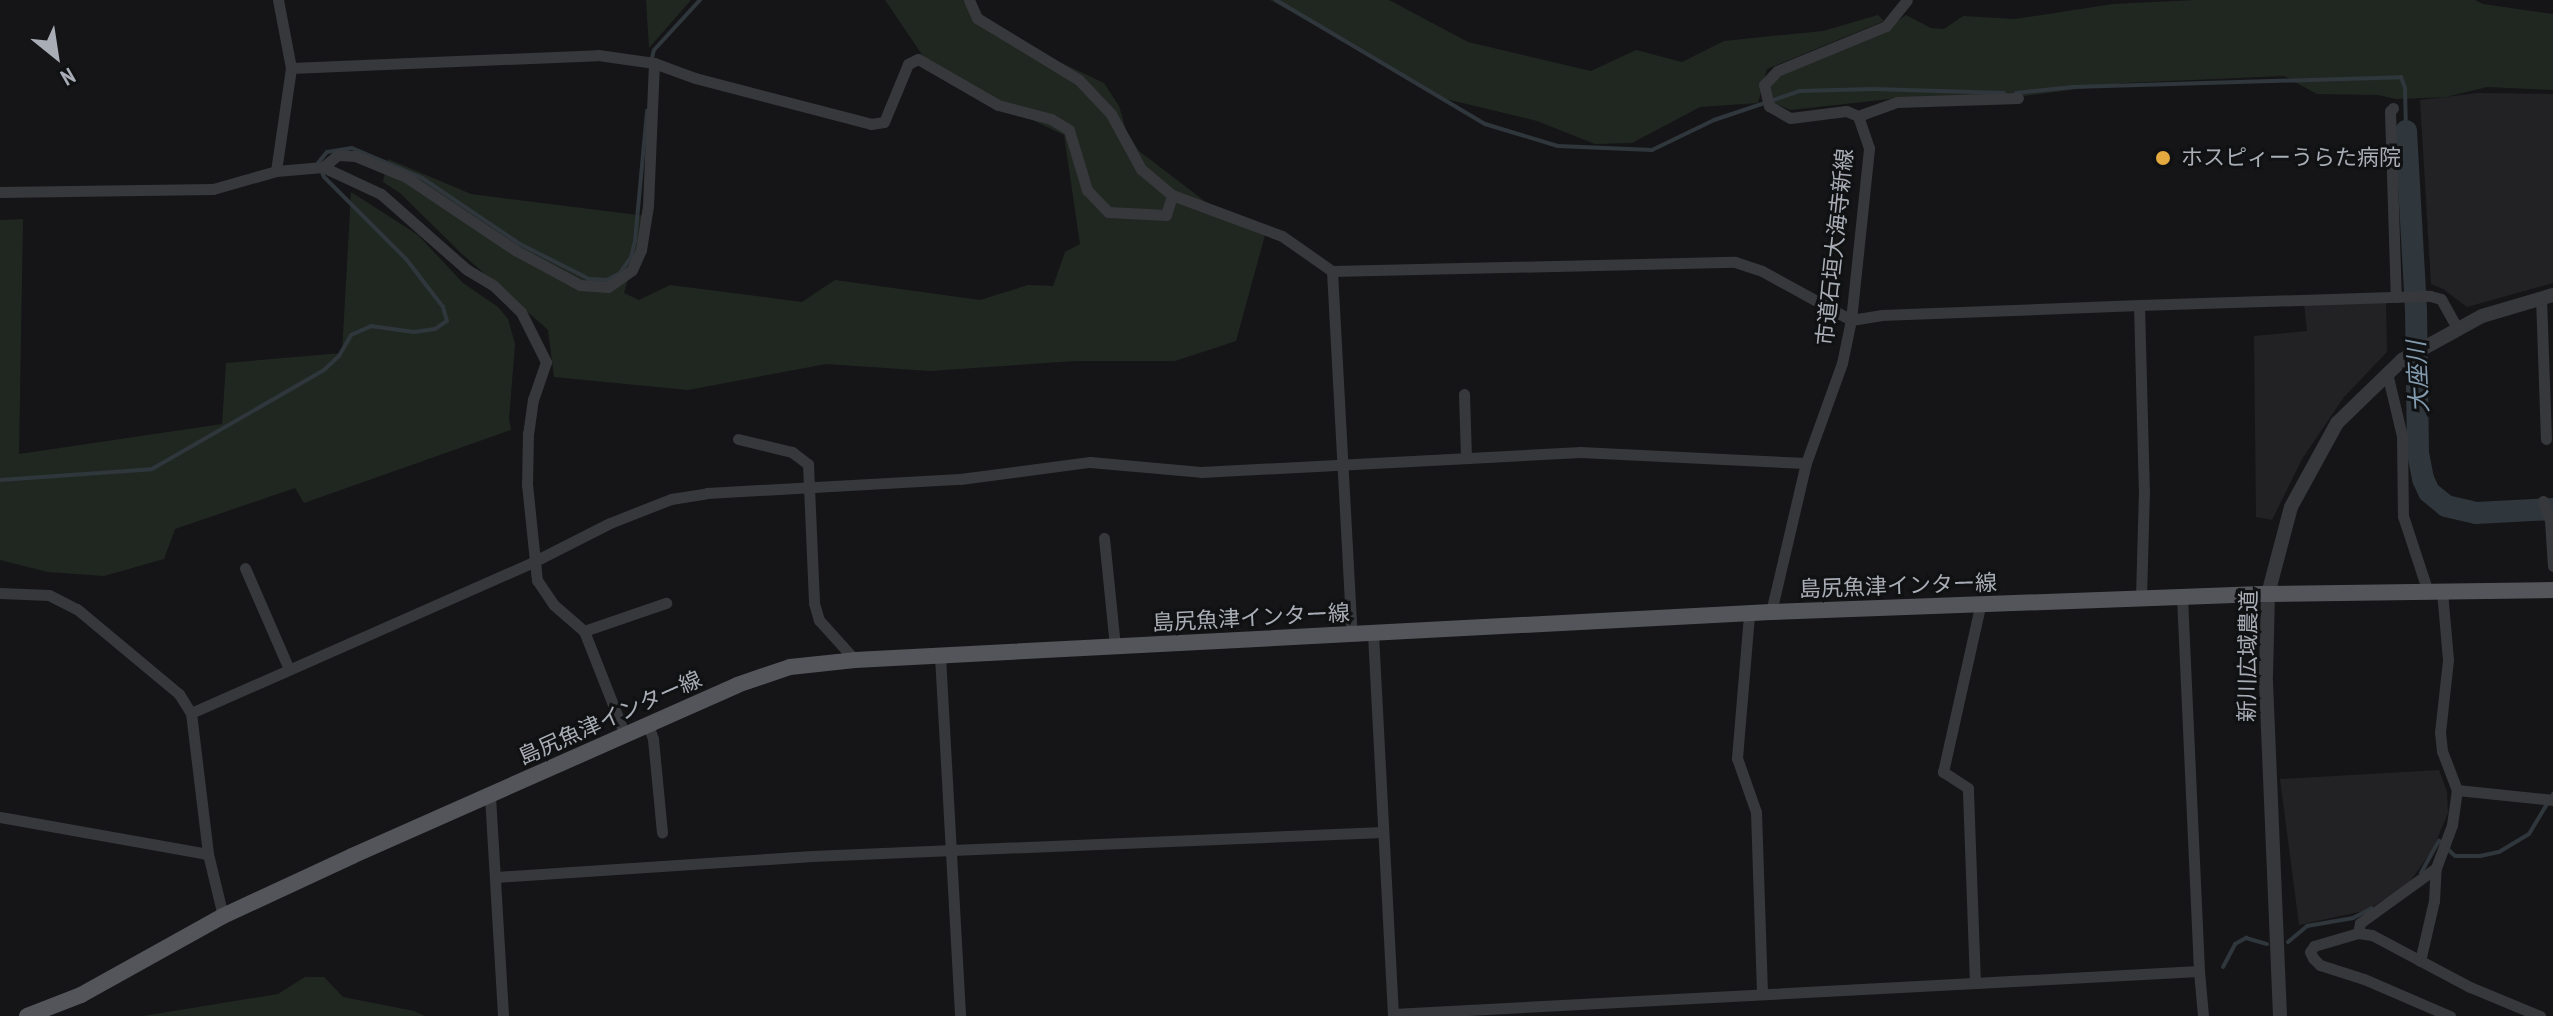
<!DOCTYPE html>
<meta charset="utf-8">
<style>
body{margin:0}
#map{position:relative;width:2553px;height:1016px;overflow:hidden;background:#151517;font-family:"PT Sans Narrow","Noto Sans JP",sans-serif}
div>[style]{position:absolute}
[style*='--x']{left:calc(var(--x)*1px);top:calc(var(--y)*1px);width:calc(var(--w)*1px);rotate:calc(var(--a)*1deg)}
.built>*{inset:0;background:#222224}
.green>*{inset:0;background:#202721}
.stream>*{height:4px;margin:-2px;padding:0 2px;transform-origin:2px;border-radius:2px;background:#2f363c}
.river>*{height:22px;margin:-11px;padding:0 11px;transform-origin:11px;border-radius:11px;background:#2f363c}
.minor>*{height:11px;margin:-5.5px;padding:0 5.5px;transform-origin:5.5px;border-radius:5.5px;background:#37383c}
.tertiary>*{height:14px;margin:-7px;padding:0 7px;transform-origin:7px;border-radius:7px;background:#37383c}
.primary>*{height:16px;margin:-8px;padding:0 8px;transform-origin:8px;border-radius:8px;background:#53555b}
.dots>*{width:22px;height:22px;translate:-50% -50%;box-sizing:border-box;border:4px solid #101112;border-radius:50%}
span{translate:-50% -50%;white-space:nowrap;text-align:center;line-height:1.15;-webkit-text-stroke:6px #101112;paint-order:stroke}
.poi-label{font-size:22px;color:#a8adb6}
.left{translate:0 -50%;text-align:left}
.street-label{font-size:22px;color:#a8adb6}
.water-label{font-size:24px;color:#829baf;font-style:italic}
.north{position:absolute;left:16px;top:16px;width:80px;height:80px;-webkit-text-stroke:6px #101112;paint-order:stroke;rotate:150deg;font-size:22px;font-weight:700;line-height:32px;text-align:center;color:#a8adb6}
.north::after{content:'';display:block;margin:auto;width:28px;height:36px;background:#a8adb6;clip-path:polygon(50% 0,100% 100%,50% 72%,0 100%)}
</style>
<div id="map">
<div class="built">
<i style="clip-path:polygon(2478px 93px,2553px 94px,2553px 283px,2467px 307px,2443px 289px,2431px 284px,2420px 100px)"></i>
<i style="clip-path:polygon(2386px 302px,2387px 352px,2344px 397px,2302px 459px,2272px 520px,2256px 517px,2254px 336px,2307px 331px,2304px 303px)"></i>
<i style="clip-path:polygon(2439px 770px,2447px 792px,2448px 813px,2432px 851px,2408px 884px,2368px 910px,2299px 925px,2280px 779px)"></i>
</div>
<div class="green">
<i style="clip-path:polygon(646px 0,691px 0,649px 48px)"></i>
<i style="clip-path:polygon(885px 0,965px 0,1007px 37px,1104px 83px,1119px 106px,1126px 130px,1139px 151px,1232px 222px,1265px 235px,1236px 341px,1175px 361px,1075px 361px,930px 371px,826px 364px,688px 390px,554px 377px,548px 330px,461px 253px,400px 193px,383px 182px,388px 159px,471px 194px,646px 216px,624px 293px,639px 300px,670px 285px,802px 302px,835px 280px,980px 300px,1028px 285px,1053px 286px,1065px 252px,1080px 244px,1064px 135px,994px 102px,925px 59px)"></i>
<i style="clip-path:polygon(1270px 0,1389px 0,1468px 42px,1591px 71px,1636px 50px,1682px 62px,1724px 41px,1823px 31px,1878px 15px,1884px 21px,1767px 69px,1758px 103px,1700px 107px,1632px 143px,1595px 144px,1537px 121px,1446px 99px)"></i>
<i style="clip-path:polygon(2195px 0,2475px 0,2483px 4px,2553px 14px,2553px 90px,2487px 87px,2446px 97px,2396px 99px,2378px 95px,2317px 94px,2284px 76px,2124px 83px,2024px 96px,1899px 98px,1790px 110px,1772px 102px,1767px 87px,1779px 74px,1877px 36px,1906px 15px,1931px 28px,1944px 29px,1963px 16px,2015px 19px,2113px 4px)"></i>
<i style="clip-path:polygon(351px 192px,418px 235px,463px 283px,498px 307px,508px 319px,515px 344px,509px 419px,511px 430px,304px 503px,295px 488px,175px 529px,164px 559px,104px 576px,48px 572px,0 560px,0 220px,23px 219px,19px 454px,222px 424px,226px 363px,342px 353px)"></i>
<i style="clip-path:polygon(305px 977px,324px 977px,343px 997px,414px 1011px,425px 1016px,143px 1016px,278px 994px)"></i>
</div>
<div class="stream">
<i style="--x:1276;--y:0;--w:243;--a:30.7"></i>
<i style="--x:1485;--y:124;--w:76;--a:16.8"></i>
<i style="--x:1558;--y:146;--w:94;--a:2.4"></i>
<i style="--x:1652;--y:150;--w:69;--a:-25.8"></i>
<i style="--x:1714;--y:120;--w:91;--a:-18.6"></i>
<i style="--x:1800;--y:91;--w:73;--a:-1.6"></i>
<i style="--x:1873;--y:89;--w:131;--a:1.7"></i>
<i style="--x:651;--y:62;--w:12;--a:-76"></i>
<i style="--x:654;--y:50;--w:68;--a:-47.4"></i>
<i style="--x:2016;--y:93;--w:57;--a:-6"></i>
<i style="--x:2073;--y:87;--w:328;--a:-1.7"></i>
<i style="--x:2401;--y:77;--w:12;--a:70"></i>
<i style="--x:2405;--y:88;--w:43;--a:88.7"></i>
<i style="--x:0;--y:480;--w:152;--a:-4.1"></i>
<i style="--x:152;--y:469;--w:198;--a:-29.9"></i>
<i style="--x:324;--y:370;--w:21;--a:-43"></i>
<i style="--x:339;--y:356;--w:24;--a:-60"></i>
<i style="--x:351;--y:335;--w:22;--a:-24"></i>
<i style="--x:371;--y:326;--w:43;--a:7.9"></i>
<i style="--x:414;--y:332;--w:21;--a:-8"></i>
<i style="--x:435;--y:329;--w:14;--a:-34"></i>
<i style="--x:447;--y:321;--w:15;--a:-106"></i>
<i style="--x:443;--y:307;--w:59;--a:-127.5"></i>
<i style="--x:407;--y:260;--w:117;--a:-135"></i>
<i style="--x:324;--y:177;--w:15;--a:-113"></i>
<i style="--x:318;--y:163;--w:14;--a:-51"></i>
<i style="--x:327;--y:152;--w:25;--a:-9"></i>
<i style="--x:352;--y:148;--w:76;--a:23.2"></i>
<i style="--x:422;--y:178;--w:118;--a:34"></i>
<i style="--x:520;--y:244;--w:77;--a:26.9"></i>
<i style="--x:589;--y:279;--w:18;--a:3"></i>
<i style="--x:607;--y:280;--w:15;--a:-28"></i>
<i style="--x:620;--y:273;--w:19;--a:-55"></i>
<i style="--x:631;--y:257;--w:16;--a:-76"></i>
<i style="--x:635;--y:241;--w:131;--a:-84.7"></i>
<i style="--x:2421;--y:873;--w:37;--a:-61"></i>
<i style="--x:2439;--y:841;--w:22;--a:43"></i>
<i style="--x:2455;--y:856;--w:25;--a:0"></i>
<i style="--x:2480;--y:856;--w:19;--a:-12"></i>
<i style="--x:2499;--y:852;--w:35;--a:-31"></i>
<i style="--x:2529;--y:834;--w:47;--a:-59"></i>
<i style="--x:2288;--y:942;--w:25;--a:-40"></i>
<i style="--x:2307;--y:926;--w:47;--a:-9.9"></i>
<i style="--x:2353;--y:918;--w:21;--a:-28"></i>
<i style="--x:2223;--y:967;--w:26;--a:-62"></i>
<i style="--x:2235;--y:944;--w:13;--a:-29"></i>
<i style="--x:2246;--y:938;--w:22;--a:16"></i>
</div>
<div class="river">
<i style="--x:2406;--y:131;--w:179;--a:86.8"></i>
<i style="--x:2416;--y:310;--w:143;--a:89.2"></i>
<i style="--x:2418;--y:453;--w:26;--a:79"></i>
<i style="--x:2423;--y:479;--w:14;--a:65"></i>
<i style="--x:2429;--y:492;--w:22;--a:39"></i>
<i style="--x:2446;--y:506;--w:31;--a:13"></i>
<i style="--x:2476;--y:513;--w:77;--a:-3"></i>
</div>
<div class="minor">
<i style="--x:969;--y:0;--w:20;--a:66"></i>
<i style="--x:977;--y:18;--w:119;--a:31.3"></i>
<i style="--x:1079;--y:80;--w:47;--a:46.7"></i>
<i style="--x:1111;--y:114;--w:63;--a:61.4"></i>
<i style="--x:1141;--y:169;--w:40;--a:40"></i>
<i style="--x:1172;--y:195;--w:117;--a:20.4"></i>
<i style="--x:1282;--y:236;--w:61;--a:35"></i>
<i style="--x:1332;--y:271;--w:403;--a:-1.3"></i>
<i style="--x:1735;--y:262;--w:28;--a:18"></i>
<i style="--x:1762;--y:271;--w:102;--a:28.8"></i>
<i style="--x:1851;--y:320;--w:30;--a:-9"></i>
<i style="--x:1881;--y:315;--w:258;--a:-2.2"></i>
<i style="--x:2139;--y:305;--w:291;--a:-1.8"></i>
<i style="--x:2430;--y:296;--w:11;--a:15"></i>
<i style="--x:2441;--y:299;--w:33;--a:61"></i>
<i style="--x:291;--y:68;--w:307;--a:-2.4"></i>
<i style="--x:598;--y:55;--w:57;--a:8.1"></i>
<i style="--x:654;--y:63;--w:44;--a:20.1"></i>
<i style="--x:695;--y:78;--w:182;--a:14.6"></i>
<i style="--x:871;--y:124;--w:13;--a:-9"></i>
<i style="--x:884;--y:122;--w:63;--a:-67.5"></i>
<i style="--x:908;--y:64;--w:11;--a:-27"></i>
<i style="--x:918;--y:59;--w:92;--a:29.9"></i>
<i style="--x:998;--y:105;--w:55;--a:14.8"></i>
<i style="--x:1051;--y:119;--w:21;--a:31"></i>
<i style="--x:1069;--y:130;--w:63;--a:73.3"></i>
<i style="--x:1087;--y:190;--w:30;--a:46"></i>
<i style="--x:1108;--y:212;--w:58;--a:3"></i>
<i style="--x:1166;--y:215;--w:21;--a:-73"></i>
<i style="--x:2393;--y:108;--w:4;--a:135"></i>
<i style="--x:2390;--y:111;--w:186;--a:88.2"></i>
<i style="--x:1858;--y:116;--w:41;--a:-19.7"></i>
<i style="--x:1897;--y:102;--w:121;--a:-1.9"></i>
<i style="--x:323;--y:167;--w:19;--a:-39"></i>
<i style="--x:338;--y:155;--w:17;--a:3"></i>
<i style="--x:355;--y:156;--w:55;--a:22.4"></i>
<i style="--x:406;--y:177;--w:131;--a:33.8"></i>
<i style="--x:515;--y:250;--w:74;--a:28.3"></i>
<i style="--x:580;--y:285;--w:28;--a:4"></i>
<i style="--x:608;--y:287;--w:29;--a:-35"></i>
<i style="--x:632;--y:270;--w:22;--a:-66"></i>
<i style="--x:641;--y:250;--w:45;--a:-81"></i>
<i style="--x:648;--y:206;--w:143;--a:-87.6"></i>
<i style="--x:276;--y:171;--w:104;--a:-81.7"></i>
<i style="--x:291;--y:68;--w:69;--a:-100.8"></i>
<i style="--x:0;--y:192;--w:213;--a:-0.8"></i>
<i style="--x:213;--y:189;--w:66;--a:-15.9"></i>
<i style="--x:276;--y:171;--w:47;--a:-4.9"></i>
<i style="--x:323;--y:167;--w:64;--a:25"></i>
<i style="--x:381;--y:194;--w:113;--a:41.4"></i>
<i style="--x:466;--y:269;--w:33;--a:31"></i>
<i style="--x:494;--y:286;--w:37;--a:44"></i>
<i style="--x:521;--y:312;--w:56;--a:63.4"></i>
<i style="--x:546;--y:362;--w:39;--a:109"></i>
<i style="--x:533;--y:399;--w:34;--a:98"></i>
<i style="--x:528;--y:433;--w:51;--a:91.1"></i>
<i style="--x:527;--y:484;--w:97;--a:84.1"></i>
<i style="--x:537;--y:580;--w:30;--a:56"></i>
<i style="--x:554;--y:605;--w:40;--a:41"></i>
<i style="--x:584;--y:631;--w:112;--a:68.5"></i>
<i style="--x:1332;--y:271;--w:365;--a:86.9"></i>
<i style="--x:2541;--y:297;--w:142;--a:88"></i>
<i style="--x:2139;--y:305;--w:185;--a:88.5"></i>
<i style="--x:2144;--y:490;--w:108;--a:91.6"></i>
<i style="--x:2387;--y:373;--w:65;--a:76.6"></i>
<i style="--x:2402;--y:436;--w:80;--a:89.3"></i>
<i style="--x:2403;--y:516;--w:80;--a:71.8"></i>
<i style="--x:1464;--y:394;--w:63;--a:88.2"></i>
<i style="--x:738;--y:439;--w:56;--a:13.5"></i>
<i style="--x:792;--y:452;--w:20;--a:37"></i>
<i style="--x:808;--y:464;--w:139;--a:87.5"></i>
<i style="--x:814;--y:603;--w:18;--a:74"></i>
<i style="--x:819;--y:620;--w:54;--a:48"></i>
<i style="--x:2543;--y:501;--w:20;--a:70"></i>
<i style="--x:2550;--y:520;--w:46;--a:86.3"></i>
<i style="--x:1104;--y:538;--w:110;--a:84.2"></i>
<i style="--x:245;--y:568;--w:110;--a:66.5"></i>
<i style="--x:2442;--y:591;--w:69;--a:85"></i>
<i style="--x:2448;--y:660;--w:72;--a:96.3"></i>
<i style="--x:2440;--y:732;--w:19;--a:84"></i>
<i style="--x:2442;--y:751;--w:42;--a:69"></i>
<i style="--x:2457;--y:790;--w:97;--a:5.9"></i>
<i style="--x:0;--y:593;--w:49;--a:2.3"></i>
<i style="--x:49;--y:595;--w:31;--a:27"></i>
<i style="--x:77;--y:609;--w:133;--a:39.8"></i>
<i style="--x:179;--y:694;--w:22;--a:58"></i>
<i style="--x:191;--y:713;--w:142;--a:83.1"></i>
<i style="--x:208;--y:854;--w:64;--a:76.4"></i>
<i style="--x:1771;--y:612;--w:153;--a:-76.8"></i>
<i style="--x:1806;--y:463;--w:106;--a:-70.2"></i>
<i style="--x:1842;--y:363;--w:44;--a:-78.2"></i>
<i style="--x:1851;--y:320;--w:173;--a:-84"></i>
<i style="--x:1869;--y:148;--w:34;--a:-109"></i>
<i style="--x:1858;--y:116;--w:13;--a:-157"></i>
<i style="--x:1846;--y:111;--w:56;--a:172.9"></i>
<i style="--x:1790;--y:118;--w:24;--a:-150"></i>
<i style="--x:1769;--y:106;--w:22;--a:-103"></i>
<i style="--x:1764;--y:85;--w:19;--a:-47"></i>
<i style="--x:1777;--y:71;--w:118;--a:-22.4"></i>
<i style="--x:1886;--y:26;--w:33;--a:-51"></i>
<i style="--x:1749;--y:615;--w:144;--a:94.8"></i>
<i style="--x:1737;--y:758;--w:57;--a:70.6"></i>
<i style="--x:1756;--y:812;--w:182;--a:88.1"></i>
<i style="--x:584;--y:631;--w:87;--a:-18.9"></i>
<i style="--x:1373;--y:634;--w:383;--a:87"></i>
<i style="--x:940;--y:656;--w:361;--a:86.8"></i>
<i style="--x:191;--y:713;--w:376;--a:-23.8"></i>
<i style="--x:535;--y:561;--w:84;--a:-26.9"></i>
<i style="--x:610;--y:523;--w:66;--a:-21.5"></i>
<i style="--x:671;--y:499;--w:36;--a:-9"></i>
<i style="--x:707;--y:493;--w:253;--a:-3.2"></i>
<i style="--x:960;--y:479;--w:131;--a:-7.5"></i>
<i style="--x:1090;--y:462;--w:111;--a:5.1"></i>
<i style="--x:1201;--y:472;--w:380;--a:-3"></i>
<i style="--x:1580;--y:452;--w:226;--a:2.8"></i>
<i style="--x:648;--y:725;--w:15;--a:70"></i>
<i style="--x:653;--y:739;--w:94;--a:84.5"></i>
<i style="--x:490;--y:796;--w:220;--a:86.6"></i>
<i style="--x:0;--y:817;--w:211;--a:10.1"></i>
<i style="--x:2436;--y:868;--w:94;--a:144.1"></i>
<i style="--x:2360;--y:923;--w:10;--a:101"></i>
<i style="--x:2358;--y:933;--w:14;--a:8"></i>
<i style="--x:2372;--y:935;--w:111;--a:28"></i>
<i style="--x:2470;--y:987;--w:76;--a:22.5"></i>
<i style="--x:496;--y:877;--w:317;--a:-3.8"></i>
<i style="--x:812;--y:856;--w:571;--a:-2.41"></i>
<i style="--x:2358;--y:933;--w:46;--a:163.5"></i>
<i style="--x:2314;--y:946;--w:7;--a:124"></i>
<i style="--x:2310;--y:952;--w:7;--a:63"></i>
<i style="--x:2313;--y:958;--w:10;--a:45"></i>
<i style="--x:2320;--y:965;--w:46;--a:17.7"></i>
<i style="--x:2364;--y:979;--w:94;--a:23.3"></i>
<i style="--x:2420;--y:961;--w:62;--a:-76.9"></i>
<i style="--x:2434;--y:901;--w:33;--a:-87"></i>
<i style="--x:2436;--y:868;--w:46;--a:-69.6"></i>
<i style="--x:2452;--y:825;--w:35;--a:-82"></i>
<i style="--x:2199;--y:971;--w:45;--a:84.9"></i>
<i style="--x:1975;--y:983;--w:195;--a:-92.1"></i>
<i style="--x:1968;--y:788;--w:30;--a:-147"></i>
<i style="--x:1943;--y:772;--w:170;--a:-77.4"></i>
<i style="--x:1393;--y:1014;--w:807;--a:-3.05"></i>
<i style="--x:2199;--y:971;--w:374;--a:-92.6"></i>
</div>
<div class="tertiary">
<i style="--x:2280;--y:1016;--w:341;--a:-92.4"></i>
<i style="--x:2266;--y:675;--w:81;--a:-88.6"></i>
<i style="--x:2268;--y:594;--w:90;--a:-75.2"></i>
<i style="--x:2291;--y:507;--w:96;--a:-61.3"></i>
<i style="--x:2337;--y:423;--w:91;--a:-44.1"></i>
<i style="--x:2402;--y:360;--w:91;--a:-28.8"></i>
<i style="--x:2482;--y:316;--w:74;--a:-16.5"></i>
</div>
<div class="primary">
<i style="--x:27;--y:1016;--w:58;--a:-21.3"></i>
<i style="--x:81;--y:995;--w:162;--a:-29.1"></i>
<i style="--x:223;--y:916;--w:142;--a:-24.9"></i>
<i style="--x:352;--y:856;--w:421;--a:-23.9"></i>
<i style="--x:737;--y:685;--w:56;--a:-18.8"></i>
<i style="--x:790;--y:667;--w:65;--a:-6.1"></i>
<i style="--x:855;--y:660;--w:917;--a:-3"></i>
<i style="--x:1771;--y:612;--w:497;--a:-2.1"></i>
<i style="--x:2268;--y:594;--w:285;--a:-0.8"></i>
</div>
<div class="dots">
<i style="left:2163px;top:158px;background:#e4aa40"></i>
</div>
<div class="poi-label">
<span class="left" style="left:2181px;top:158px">ホスピィーうらた病院</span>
</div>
<div class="street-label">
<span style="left:1835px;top:247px;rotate:-84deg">市道石垣大海寺新線</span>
<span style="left:1898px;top:586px;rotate:-2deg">島尻魚津インター線</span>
<span style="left:1251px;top:618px;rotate:-3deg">島尻魚津インター線</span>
<span style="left:2248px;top:656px;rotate:-89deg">新川広域農道</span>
<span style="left:610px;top:718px;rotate:-24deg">島尻魚津インター線</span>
</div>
<div class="water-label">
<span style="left:2418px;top:377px;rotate:-93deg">大座川</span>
</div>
<div class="north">N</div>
</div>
